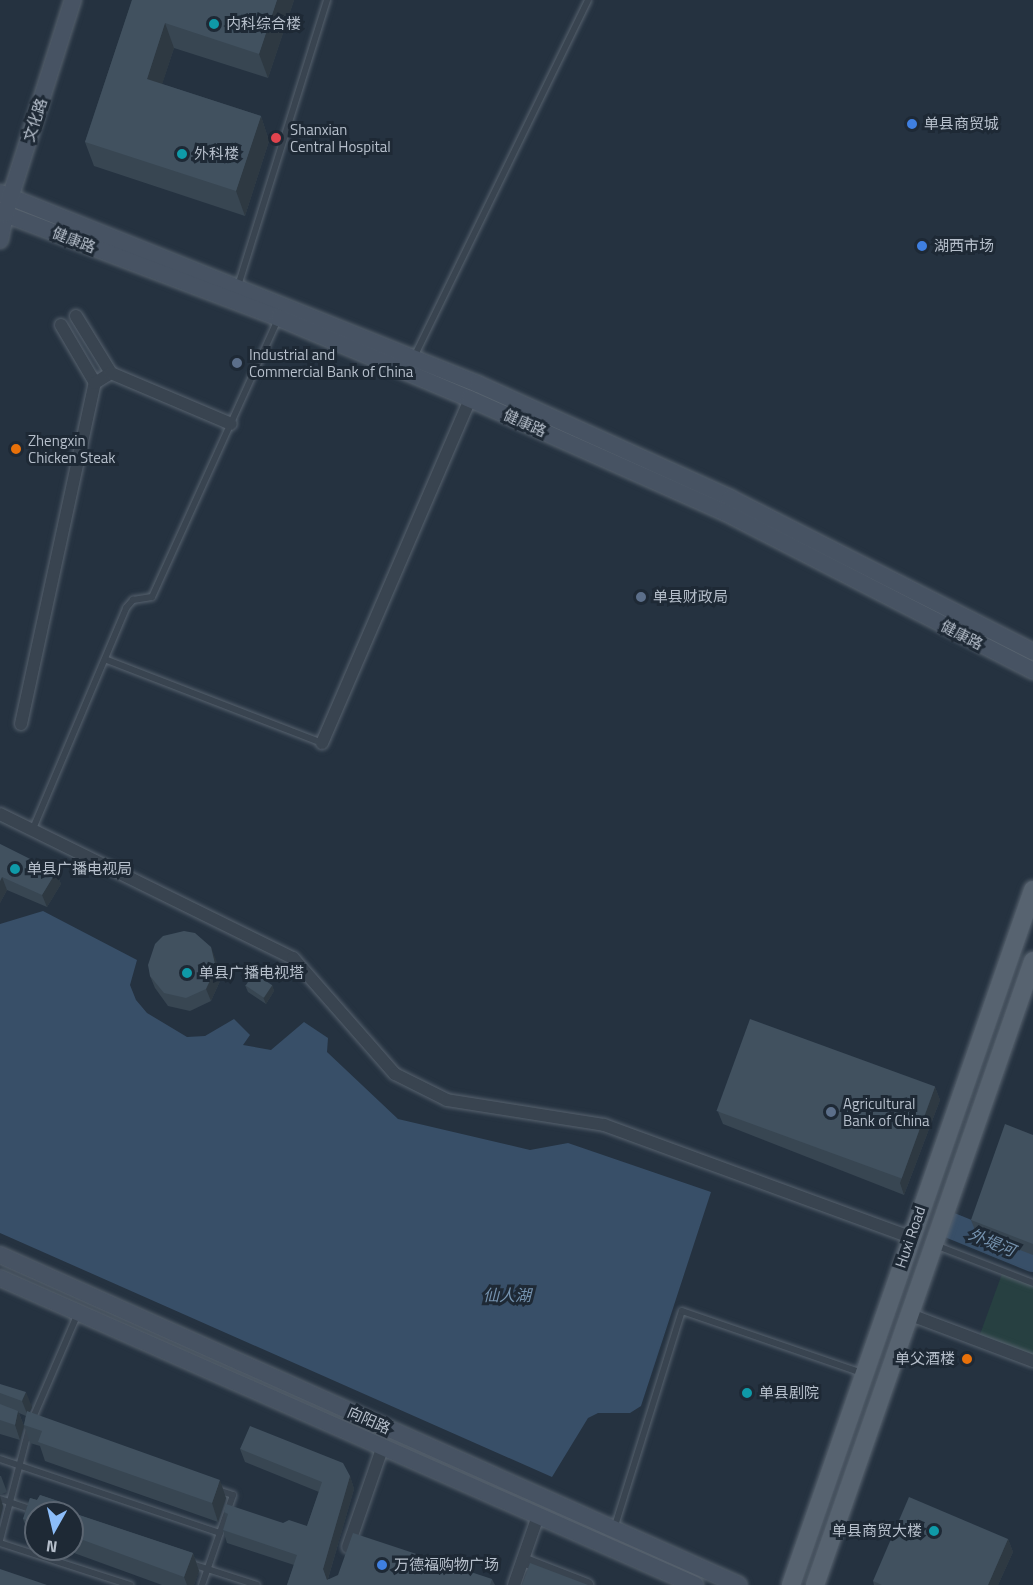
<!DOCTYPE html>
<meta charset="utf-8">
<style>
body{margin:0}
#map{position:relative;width:1033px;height:1585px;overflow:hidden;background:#253240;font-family:"Titillium Web","Noto Sans SC",sans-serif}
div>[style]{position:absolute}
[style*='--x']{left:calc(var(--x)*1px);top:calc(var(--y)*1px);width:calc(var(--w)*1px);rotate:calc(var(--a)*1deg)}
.green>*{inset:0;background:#274041}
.water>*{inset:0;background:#384f68}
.river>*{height:26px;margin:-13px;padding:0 13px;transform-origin:13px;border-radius:13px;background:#384f68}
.roads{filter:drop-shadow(0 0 2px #57626e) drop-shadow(0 0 2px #57626e)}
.lane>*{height:6px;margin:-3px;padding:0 3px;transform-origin:3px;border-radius:3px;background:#394450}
.street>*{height:12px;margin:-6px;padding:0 6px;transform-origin:6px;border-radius:6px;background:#394450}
.secondary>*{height:16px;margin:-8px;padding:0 8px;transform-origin:8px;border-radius:8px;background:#475363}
.primary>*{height:18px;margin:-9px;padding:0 9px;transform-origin:9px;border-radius:9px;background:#576370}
.wall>*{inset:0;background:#384652}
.shaded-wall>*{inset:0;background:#2e3942}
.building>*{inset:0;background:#41515f;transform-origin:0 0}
.dots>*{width:16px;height:16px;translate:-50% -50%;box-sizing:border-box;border:3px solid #1e2935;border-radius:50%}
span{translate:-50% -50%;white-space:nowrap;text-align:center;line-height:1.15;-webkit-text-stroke:6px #1e2935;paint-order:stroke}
.poi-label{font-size:15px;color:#b6bfcb}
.left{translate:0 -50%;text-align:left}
.right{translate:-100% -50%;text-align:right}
.street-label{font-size:15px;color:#b6bfcb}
.water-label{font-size:16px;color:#7592ae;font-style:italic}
.north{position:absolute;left:24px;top:1501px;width:60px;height:60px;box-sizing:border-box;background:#1e2935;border:2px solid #5b6571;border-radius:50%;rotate:188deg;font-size:16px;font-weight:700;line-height:24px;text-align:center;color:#b6bfcb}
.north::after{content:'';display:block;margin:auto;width:21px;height:27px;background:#8cbdf9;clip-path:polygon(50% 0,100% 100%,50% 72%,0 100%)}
</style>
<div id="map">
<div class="green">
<i style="clip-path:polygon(1003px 1271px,1033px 1283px,1033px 1361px,978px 1340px)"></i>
</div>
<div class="water">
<i style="clip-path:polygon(43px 911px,137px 960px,130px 985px,136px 1000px,147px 1013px,187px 1037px,205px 1036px,234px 1019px,250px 1035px,243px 1045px,271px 1050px,304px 1022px,328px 1038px,327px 1052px,398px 1119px,530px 1150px,568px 1143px,711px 1192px,641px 1406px,630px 1413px,598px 1413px,588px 1418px,552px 1477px,0 1233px,0 924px)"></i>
</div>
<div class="river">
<i style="--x:952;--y:1226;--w:87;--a:22.2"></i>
</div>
<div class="roads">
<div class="lane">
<i style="--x:238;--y:286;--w:300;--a:-72.7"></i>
<i style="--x:414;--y:357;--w:397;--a:-64"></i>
<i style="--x:107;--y:660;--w:230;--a:21.1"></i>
<i style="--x:32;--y:831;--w:242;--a:-67.1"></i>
<i style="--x:126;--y:608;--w:11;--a:-49"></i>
<i style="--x:133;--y:600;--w:19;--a:-9"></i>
<i style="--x:152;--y:597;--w:305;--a:-65.6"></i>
<i style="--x:935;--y:1245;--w:105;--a:21.2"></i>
<i style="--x:32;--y:1420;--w:116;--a:-66.7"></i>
<i style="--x:0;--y:1459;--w:232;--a:18.6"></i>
<i style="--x:0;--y:1499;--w:44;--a:18.4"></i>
<i style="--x:614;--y:1529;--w:228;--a:-72.7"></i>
<i style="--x:682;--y:1311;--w:190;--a:19"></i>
<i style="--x:0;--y:1540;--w:115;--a:-75.4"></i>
<i style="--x:0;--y:1543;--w:137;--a:17.9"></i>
<i style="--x:192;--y:1564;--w:68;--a:17.9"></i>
<i style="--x:202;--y:1585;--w:95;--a:-71"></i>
<i style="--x:233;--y:1495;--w:16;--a:-162"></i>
</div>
<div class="street">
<i style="--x:76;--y:316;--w:67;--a:58.4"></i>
<i style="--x:61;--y:325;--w:67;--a:59.6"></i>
<i style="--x:21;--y:724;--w:349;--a:-77.8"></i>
<i style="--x:95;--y:383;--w:19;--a:-32"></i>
<i style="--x:111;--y:373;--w:130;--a:23"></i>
<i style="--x:322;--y:743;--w:374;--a:-66.7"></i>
<i style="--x:0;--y:814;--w:326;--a:26.2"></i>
<i style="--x:293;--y:958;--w:154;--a:48.7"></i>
<i style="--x:395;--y:1074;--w:58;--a:26.6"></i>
<i style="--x:447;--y:1100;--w:159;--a:9"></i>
<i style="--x:604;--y:1125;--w:326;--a:20.1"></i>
<i style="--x:908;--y:1314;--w:134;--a:20.6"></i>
<i style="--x:348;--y:1547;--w:104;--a:-70.9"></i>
<i style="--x:523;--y:1560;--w:69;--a:21.3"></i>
<i style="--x:514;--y:1585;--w:73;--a:-70.8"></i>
</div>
<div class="secondary">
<i style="--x:0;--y:193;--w:515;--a:21.78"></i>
<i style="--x:478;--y:384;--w:277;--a:24.3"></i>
<i style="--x:730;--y:498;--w:340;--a:26.9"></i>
<i style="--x:0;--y:212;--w:298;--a:20.8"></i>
<i style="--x:279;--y:318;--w:207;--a:23"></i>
<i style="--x:470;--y:399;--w:278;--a:24"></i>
<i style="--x:724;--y:512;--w:348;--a:27.2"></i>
<i style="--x:0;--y:240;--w:26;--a:-79"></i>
<i style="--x:5;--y:214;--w:225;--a:-72.4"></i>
<i style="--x:0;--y:1255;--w:809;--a:24.06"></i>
<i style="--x:0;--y:1278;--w:760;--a:23.83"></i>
</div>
<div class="primary">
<i style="--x:791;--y:1585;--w:736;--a:-70.8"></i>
<i style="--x:815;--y:1585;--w:661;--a:-70.74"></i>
</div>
</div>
<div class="wall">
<i style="clip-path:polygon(132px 0,294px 0,268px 78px,174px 48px,162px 84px,261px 116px,269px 141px,245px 216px,94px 166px,85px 142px)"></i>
<i style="clip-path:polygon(0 844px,56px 872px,61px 884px,47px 907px,7px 890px,0 903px)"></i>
<i style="clip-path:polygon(216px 960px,220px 981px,211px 1001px,190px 1011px,168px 1006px,155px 988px,150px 976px)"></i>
<i style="clip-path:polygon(245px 985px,272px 985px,274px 991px,266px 1004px,248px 992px)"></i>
<i style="clip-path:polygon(935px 1087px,940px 1100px,904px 1195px,723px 1124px,718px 1112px)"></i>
<i style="clip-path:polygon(1033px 1135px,1033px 1255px,976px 1233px,971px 1220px)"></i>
<i style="clip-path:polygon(0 1384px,32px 1407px,29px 1412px,226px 1498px,218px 1522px,45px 1461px,40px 1446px,30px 1443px,24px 1425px,26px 1416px,19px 1413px,24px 1426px,20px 1440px,0 1434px)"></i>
<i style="clip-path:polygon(240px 1449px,350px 1476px,354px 1489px,328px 1579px,492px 1579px,495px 1585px,287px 1585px,294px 1565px,227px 1543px,223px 1530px,226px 1520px,224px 1512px,283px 1523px,307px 1526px,319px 1492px,245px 1462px)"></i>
<i style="clip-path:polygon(0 1476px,1px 1476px,7px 1492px,0 1495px)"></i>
<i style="clip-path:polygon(40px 1495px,61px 1502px,64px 1510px,193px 1553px,199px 1571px,194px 1585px,162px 1585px,63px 1549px,72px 1549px,72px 1513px,36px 1513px,36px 1539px,30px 1537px,23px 1519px,30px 1498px,37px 1500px)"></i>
<i style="clip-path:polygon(1008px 1539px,1013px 1552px,998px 1585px,874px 1585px,873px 1581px)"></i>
</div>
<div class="shaded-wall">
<i style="clip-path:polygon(277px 0,294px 0,268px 78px,259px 54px)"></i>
<i style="clip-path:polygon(165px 23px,174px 48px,156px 103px,147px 79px)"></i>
<i style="clip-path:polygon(261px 116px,269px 141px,245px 216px,236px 191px)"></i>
<i style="clip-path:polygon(56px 872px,61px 884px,47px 907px,42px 895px)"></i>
<i style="clip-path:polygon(2px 877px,7px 890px,0 903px,0 881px)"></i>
<i style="clip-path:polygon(211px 947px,216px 960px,220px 981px,211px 1001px,206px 989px)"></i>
<i style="clip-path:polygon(272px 985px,274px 991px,266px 1004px,263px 997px)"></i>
<i style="clip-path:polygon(935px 1087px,940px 1100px,904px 1195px,900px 1183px)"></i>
<i style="clip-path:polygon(26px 1392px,32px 1407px,28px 1416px,22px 1401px)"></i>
<i style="clip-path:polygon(18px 1411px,24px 1426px,20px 1440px,15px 1425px)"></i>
<i style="clip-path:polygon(350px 1476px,354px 1489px,327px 1582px,323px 1569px)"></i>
<i style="clip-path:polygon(220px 1480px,226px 1498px,218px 1522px,212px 1503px)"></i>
<i style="clip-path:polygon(0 1496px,3px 1506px,0 1519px)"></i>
<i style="clip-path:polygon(1008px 1539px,1013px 1552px,998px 1585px,988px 1585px)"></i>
<i style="clip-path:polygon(193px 1553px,199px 1571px,194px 1585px,187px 1585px,184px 1577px)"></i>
</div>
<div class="building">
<i style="clip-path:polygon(132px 0,277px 0,259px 54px,165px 23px,147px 79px,261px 116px,236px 191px,85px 142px)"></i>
<i style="clip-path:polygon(0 844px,56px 872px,42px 895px,2px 877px,0 881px)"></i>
<i style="clip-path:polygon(184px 931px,195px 933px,211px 947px,216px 968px,206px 989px,186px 998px,164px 993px,150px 976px,148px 965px,155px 944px,163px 936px)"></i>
<i style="left:254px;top:973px;width:22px;height:15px;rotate:34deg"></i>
<i style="left:750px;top:1019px;width:197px;height:98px;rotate:20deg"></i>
<i style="clip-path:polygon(1005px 1124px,1033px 1135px,1033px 1244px,971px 1220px)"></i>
<i style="clip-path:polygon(0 1384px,26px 1392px,22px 1401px,0 1393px)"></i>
<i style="clip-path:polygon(0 1404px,18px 1411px,15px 1425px,0 1420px)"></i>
<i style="clip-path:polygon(27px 1411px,220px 1480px,212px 1503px,38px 1442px,42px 1431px,24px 1425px)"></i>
<i style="clip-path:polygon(250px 1426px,343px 1463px,350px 1476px,323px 1569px,327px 1580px,338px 1575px,353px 1533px,492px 1579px,490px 1585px,287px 1585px,297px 1555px,223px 1530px,228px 1514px,224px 1512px,226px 1504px,283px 1523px,289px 1520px,307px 1526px,322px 1482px,240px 1449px)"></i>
<i style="clip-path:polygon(40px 1495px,61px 1502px,64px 1510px,193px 1553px,184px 1577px,72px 1536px,72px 1513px,36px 1513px,36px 1523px,23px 1519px,30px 1498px,37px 1500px)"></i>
<i style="clip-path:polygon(909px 1497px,1008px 1539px,988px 1585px,882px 1585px,873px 1581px)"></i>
<i style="clip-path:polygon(530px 1563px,588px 1585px,522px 1585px)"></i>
<i style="clip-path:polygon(0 1569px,47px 1585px,0 1585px)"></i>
</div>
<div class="dots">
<i style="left:214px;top:24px;background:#0f9aa8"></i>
<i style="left:912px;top:124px;background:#3f7fe0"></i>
<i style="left:276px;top:138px;background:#e0444e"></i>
<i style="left:182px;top:154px;background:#0f9aa8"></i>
<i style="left:922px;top:246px;background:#3f7fe0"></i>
<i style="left:237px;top:363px;background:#5c6f8a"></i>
<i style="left:16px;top:449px;background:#e8710a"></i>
<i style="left:641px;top:597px;background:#5c6f8a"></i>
<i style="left:15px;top:869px;background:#0f9aa8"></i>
<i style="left:187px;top:973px;background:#0f9aa8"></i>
<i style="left:831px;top:1112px;background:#5c6f8a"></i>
<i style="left:967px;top:1359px;background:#e8710a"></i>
<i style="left:747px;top:1393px;background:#0f9aa8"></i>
<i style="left:934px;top:1531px;background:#0f9aa8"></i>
<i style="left:382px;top:1565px;background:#3f7fe0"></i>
</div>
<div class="poi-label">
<span class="left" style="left:226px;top:24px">内科综合楼</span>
<span class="left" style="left:924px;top:124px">单县商贸城</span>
<span class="left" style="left:290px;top:138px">Shanxian<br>Central Hospital</span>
<span class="left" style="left:194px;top:154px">外科楼</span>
<span class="left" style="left:934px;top:246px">湖西市场</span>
<span class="left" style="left:249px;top:363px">Industrial and<br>Commercial Bank of China</span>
<span class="left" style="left:28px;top:449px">Zhengxin<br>Chicken Steak</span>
<span class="left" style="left:653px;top:597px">单县财政局</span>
<span class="left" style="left:27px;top:869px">单县广播电视局</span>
<span class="left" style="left:199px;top:973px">单县广播电视塔</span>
<span class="left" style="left:843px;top:1112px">Agricultural<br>Bank of China</span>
<span class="right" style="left:955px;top:1359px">单父酒楼</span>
<span class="left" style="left:759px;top:1393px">单县剧院</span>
<span class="right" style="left:922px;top:1531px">单县商贸大楼</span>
<span class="left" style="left:394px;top:1565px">万德福购物广场</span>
</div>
<div class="street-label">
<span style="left:35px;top:120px;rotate:-72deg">文化路</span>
<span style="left:74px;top:240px;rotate:21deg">健康路</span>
<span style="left:525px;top:423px;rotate:24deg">健康路</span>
<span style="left:962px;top:635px;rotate:27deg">健康路</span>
<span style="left:910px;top:1237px;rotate:-71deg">Huxi Road</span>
<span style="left:369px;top:1420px;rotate:24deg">向阳路</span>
</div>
<div class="water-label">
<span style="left:992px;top:1242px;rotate:22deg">外堤河</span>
<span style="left:507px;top:1295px">仙人湖</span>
</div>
<div class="north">N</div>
</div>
